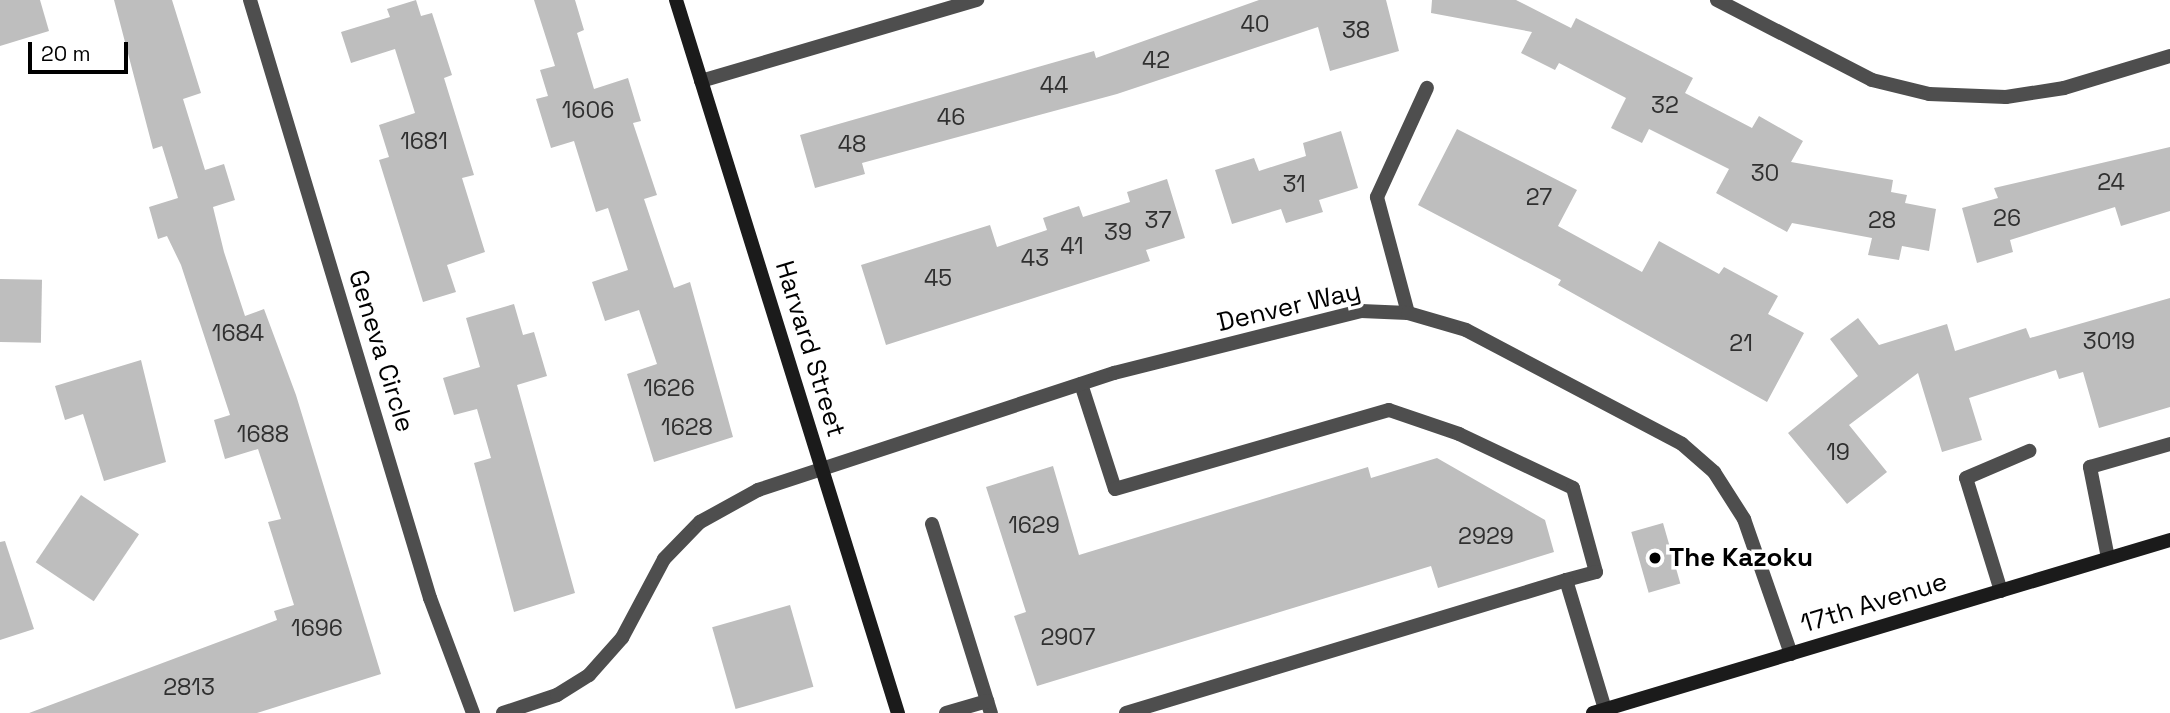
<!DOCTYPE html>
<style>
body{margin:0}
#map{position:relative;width:2170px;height:713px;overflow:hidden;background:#fff;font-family:"Space Grotesk",sans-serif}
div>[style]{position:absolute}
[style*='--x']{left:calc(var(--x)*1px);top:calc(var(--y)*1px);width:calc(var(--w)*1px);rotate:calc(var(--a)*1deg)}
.building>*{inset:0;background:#bebebe;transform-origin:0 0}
.lane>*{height:14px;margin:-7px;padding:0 7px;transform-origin:7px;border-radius:7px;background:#4e4e4e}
.street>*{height:14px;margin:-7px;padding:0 7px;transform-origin:7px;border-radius:7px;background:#4e4e4e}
.secondary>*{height:14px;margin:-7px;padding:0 7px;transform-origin:7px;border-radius:7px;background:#1b1b1b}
.dots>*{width:19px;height:19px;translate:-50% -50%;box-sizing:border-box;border:4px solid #fff;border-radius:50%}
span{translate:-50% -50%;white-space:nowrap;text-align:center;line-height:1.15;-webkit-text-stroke:7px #fff;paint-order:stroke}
.number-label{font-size:23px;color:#303030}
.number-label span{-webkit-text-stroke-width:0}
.street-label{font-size:26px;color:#000}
.poi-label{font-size:26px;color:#000;font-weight:700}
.left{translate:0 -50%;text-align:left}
.scale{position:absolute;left:28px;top:42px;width:100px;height:32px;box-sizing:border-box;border:4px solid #000;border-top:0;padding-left:9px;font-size:21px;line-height:24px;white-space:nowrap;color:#000;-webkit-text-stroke:5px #fff;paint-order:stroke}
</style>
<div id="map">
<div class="building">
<i style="clip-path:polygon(0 0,40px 0,49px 31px,0 46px)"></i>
<i style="clip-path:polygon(114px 0,172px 0,201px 93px,183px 99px,205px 170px,224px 164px,235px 200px,213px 207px,224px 252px,245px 316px,264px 309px,296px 395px,381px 674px,257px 713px,29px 713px,277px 620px,274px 611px,294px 605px,268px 522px,281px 519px,258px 449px,225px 459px,214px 420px,230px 415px,181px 265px,167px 236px,158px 239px,149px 207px,178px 198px,162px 146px,153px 149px)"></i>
<i style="clip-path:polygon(416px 0,421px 16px,432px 13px,452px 75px,444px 78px,474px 175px,462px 178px,485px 252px,447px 265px,456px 292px,423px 302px,379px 160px,389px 157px,379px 125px,415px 113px,395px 49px,351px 63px,341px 32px,390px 17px,387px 9px)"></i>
<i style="clip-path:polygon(534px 0,575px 0,584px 30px,577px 33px,594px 89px,628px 78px,641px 121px,633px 123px,657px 195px,644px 199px,674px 288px,690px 282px,733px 437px,654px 462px,627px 374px,657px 364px,639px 310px,605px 321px,592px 282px,628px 270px,608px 208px,596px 212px,574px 141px,551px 148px,536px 99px,548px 96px,540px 70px,555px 66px)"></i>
<i style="clip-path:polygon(1259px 0,1386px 0,1399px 51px,1330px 71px,1318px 27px,1117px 94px,862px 163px,865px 174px,815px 188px,800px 135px,1094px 51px,1096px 58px)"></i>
<i style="clip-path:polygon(1432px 0,1516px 0,1571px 28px,1576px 18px,1693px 78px,1685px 93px,1752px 128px,1759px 116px,1803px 141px,1791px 162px,1893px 180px,1891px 192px,1907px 195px,1905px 203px,1936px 209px,1929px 251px,1902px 246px,1899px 260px,1868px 255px,1872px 238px,1792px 223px,1787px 232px,1716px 193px,1729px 169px,1649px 129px,1642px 143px,1611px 128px,1626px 98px,1559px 63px,1555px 70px,1521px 53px,1532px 32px,1431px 13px)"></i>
<i style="clip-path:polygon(1457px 129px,1577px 190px,1558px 226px,1642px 272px,1659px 241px,1719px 274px,1724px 267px,1778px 296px,1768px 314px,1804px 333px,1767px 402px,1558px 285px,1561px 280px,1418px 205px)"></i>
<i style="clip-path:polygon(1341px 131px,1358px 188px,1319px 200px,1323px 212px,1286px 223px,1281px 209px,1232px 224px,1215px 170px,1254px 158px,1259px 171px,1306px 156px,1303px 143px)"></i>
<i style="clip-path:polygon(2170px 147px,2170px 211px,2121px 226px,2115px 207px,2010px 240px,2013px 252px,1977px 263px,1962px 208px,1998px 198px,1994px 188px)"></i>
<i style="clip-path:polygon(1167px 179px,1185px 238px,1146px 250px,1150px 261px,886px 345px,861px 265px,990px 225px,997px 247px,1047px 230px,1043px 218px,1079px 206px,1083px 217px,1130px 202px,1127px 192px)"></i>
<i style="left:0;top:279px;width:42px;height:63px;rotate:1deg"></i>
<i style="clip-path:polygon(2170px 298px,2170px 407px,2099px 428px,2083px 372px,2059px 379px,2056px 370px,1969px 398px,1982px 440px,1942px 452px,1918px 373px,1849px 425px,1887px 472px,1847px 504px,1788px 433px,1858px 376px,1830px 339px,1858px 318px,1879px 345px,1947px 324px,1955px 351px,2026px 328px,2030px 338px)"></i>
<i style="clip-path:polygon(514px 304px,523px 335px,534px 332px,547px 376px,517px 385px,575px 593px,514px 612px,474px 463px,491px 458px,477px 409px,454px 415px,443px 378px,480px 367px,466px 318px)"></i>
<i style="clip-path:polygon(141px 360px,166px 462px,104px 481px,83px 414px,65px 420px,55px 386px)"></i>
<i style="clip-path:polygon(1437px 458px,1545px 520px,1554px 552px,1438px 588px,1431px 566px,1037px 686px,1014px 616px,1026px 612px,986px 487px,1053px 466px,1079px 555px,1368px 467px,1371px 478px)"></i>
<i style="left:81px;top:495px;width:70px;height:81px;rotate:34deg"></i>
<i style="left:1663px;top:523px;width:63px;height:33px;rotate:74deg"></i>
<i style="clip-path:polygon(5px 541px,34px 629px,0 640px,0 542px)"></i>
<i style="left:790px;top:605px;width:85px;height:81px;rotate:74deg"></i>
</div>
<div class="lane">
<i style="--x:1408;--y:313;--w:120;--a:-105"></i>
<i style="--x:1377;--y:197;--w:120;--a:-65.4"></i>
<i style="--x:1081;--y:384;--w:110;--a:72.1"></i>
<i style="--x:1115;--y:489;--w:285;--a:-16.1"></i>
<i style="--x:1389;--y:410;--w:74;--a:18.9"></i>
<i style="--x:1459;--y:434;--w:126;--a:25.3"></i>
<i style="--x:1573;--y:488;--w:87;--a:74.7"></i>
<i style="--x:1596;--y:572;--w:31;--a:165"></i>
<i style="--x:932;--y:524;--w:198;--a:72.7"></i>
<i style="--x:2108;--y:558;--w:93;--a:-101.2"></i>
<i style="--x:2090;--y:467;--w:83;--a:-16"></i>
<i style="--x:2001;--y:591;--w:118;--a:-107.2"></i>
<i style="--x:1966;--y:478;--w:69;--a:-23.2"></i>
<i style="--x:946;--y:713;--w:43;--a:-16.3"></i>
<i style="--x:1126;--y:713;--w:460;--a:-16.8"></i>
<i style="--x:1566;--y:580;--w:135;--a:73.2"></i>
</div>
<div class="street">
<i style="--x:250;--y:0;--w:625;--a:73.25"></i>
<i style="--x:430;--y:598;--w:123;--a:69.5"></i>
<i style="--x:1717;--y:0;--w:174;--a:27.3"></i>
<i style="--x:1872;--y:80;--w:59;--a:13.8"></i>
<i style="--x:1929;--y:94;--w:77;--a:2.2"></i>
<i style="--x:2006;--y:97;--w:59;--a:-8.8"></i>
<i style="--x:2064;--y:88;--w:111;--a:-16.8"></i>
<i style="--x:701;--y:81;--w:288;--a:-16.4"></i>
<i style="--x:503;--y:713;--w:57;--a:-18.4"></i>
<i style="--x:557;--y:695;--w:38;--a:-32"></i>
<i style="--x:589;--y:675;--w:50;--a:-48.3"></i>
<i style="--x:622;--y:638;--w:89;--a:-62"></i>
<i style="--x:664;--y:559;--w:52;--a:-45.8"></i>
<i style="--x:700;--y:522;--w:66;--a:-28.9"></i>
<i style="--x:758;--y:490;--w:375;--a:-18.2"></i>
<i style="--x:1114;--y:373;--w:255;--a:-14.1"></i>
<i style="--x:1361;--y:311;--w:47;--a:2.4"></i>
<i style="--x:1408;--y:313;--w:60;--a:16.3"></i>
<i style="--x:1466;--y:330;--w:244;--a:27.8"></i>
<i style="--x:1682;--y:444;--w:43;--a:41.2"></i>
<i style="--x:1714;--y:472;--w:56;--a:57.4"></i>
<i style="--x:1744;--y:519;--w:143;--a:70.8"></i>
</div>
<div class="secondary">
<i style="--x:676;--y:0;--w:747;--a:72.71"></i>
<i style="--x:1593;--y:713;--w:602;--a:-16.69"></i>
</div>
<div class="dots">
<i style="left:1655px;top:558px;background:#000"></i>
</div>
<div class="number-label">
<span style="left:1255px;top:24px">40</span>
<span style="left:1356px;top:30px">38</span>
<span style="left:1156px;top:60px">42</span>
<span style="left:1054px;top:85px">44</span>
<span style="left:1665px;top:105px">32</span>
<span style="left:588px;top:110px">1606</span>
<span style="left:951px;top:117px">46</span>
<span style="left:424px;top:141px">1681</span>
<span style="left:852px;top:144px">48</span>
<span style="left:1765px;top:173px">30</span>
<span style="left:2111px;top:182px">24</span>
<span style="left:1294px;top:184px">31</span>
<span style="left:1539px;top:197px">27</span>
<span style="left:2007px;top:218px">26</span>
<span style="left:1158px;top:220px">37</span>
<span style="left:1882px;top:220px">28</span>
<span style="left:1118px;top:232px">39</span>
<span style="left:1072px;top:246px">41</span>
<span style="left:1035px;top:258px">43</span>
<span style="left:938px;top:278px">45</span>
<span style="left:238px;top:333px">1684</span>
<span style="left:2109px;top:341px">3019</span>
<span style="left:1741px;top:343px">21</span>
<span style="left:669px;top:388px">1626</span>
<span style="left:687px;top:427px">1628</span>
<span style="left:263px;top:434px">1688</span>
<span style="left:1838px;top:452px">19</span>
<span style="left:1034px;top:525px">1629</span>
<span style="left:1486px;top:536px">2929</span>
<span style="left:317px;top:628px">1696</span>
<span style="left:1068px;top:637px">2907</span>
<span style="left:189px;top:687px">2813</span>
</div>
<div class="street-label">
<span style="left:1289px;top:307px;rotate:-13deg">Denver Way</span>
<span style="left:810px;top:349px;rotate:73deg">Harvard Street</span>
<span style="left:381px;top:351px;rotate:73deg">Geneva Circle</span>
<span style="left:1874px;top:603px;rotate:-17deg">17th Avenue</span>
</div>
<div class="poi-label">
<span class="left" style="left:1669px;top:558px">The Kazoku</span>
</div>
<div class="scale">20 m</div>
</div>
